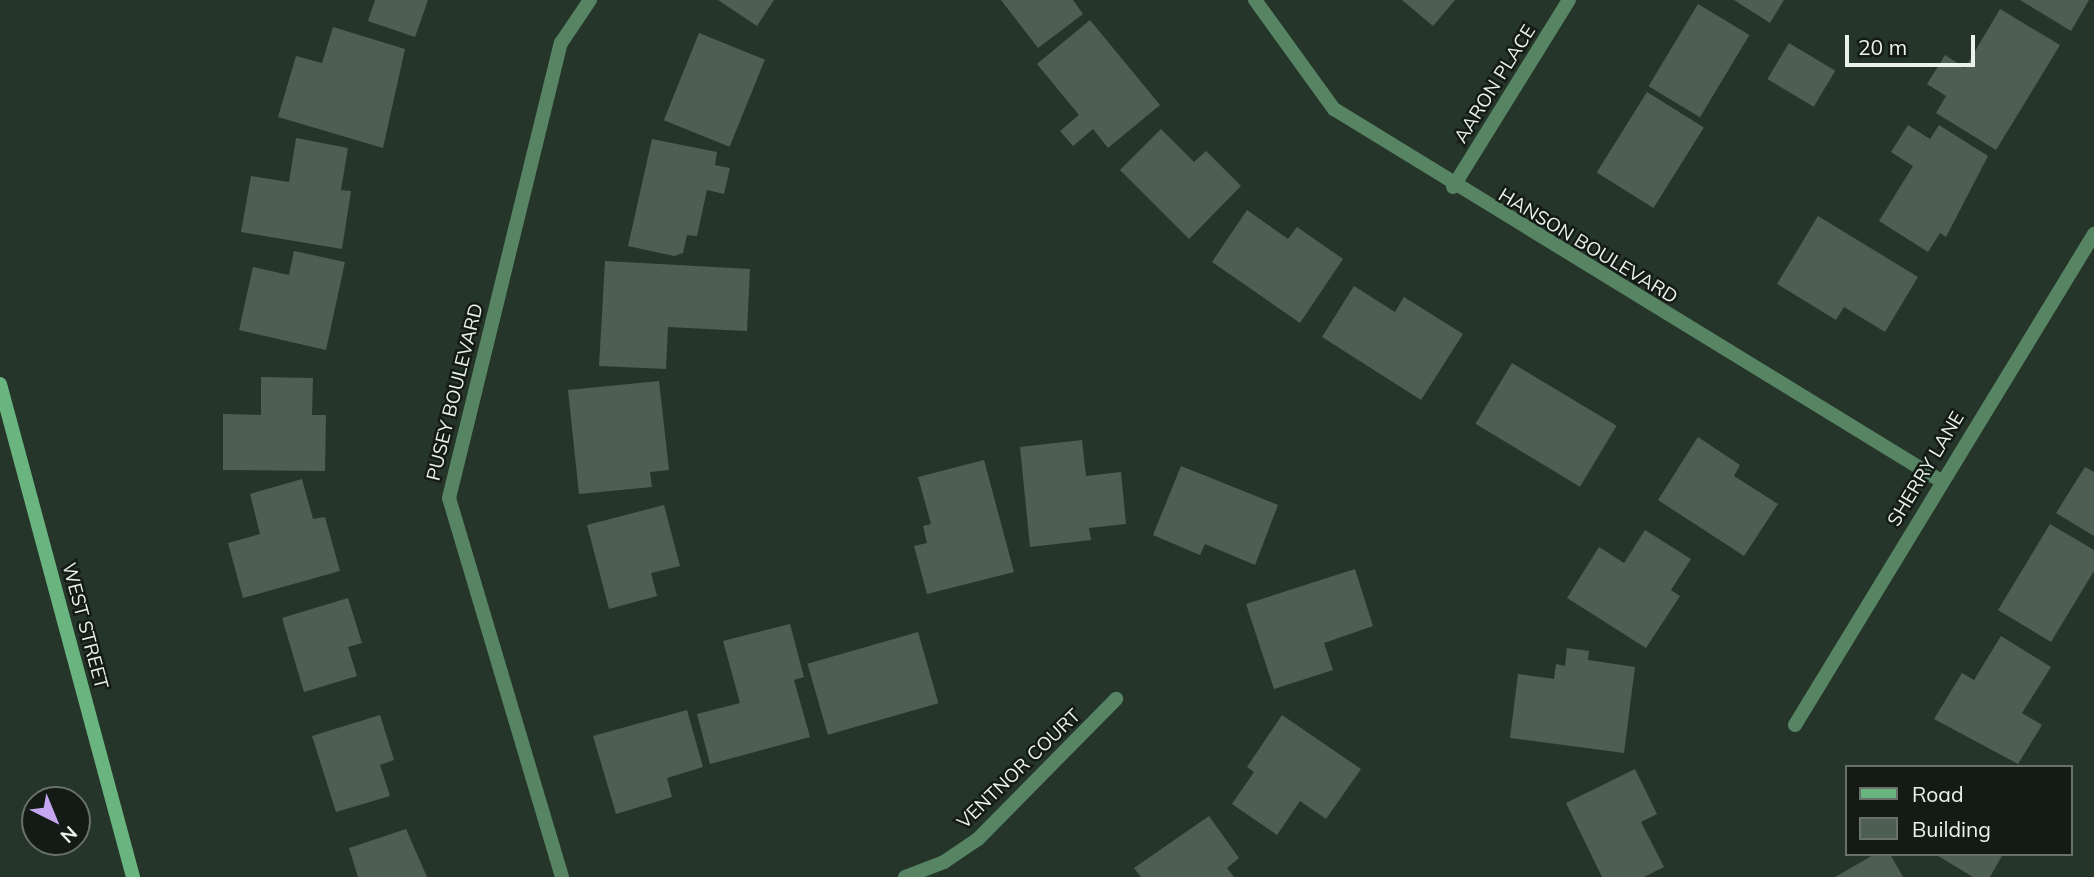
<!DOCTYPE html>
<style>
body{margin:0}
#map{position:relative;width:2094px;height:877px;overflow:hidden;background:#26352a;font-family:Mulish,sans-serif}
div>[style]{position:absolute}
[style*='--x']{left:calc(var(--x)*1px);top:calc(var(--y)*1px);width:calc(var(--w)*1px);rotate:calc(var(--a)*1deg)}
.building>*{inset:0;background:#4f5e52;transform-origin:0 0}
.street>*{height:14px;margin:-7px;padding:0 7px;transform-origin:7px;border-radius:7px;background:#578564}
.secondary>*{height:14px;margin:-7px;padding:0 7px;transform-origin:7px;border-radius:7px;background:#69b47f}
span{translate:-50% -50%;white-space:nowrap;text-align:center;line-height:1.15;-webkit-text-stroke:5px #141b16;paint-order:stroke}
.street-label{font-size:19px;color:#e9f2eb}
.legend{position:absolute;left:1845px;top:765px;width:228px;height:91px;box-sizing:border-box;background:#141b16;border:2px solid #69716b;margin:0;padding:9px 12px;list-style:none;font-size:21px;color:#e9f2eb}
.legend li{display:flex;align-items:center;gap:14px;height:35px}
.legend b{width:35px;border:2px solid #69716b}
.north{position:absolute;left:21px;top:786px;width:70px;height:70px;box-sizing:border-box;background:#141b16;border:2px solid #69716b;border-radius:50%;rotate:137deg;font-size:19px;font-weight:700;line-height:28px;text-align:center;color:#e9f2eb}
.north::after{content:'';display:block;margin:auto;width:24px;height:32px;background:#c5a7f1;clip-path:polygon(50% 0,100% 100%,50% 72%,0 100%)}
.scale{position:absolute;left:1845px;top:35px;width:130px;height:32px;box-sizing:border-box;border:4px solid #e9f2eb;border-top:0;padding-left:9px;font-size:21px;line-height:24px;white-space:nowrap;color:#e9f2eb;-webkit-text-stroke:5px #141b16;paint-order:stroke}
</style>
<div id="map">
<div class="building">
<i style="clip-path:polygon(375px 0,428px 0,415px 37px,368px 21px)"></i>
<i style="clip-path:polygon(718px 0,774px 0,757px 26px)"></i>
<i style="clip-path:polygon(1001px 0,1073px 0,1083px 14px,1038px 48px)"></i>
<i style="clip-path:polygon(1402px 0,1455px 0,1433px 26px)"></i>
<i style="clip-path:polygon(1734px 0,1784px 0,1770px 23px)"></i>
<i style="clip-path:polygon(2020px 0,2089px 0,2071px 31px)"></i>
<i style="left:1698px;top:4px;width:60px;height:96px;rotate:31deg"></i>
<i style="clip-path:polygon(2000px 9px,2060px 45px,1996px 150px,1936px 113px,1946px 96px,1927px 84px,1945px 55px,1965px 68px)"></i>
<i style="clip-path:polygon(1090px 20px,1160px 105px,1108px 148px,1093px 129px,1073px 146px,1060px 131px,1079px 115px,1037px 64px)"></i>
<i style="clip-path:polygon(333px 27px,405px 49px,383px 148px,278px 117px,296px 56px,322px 63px)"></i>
<i style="left:699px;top:33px;width:71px;height:94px;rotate:22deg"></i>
<i style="left:1789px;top:43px;width:54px;height:42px;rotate:31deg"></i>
<i style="left:1647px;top:92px;width:67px;height:95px;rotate:32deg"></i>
<i style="clip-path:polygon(1908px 125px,1930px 139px,1939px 125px,1988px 156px,1946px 237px,1940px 233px,1928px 252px,1879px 221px,1913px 166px,1891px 152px)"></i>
<i style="clip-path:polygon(1161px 129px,1194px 162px,1206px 151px,1241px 186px,1189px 239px,1120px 170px)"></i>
<i style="clip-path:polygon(296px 138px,348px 148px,341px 190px,351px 191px,342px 249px,241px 232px,251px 176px,289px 182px)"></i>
<i style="clip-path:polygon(652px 139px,717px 152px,715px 165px,730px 168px,724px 194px,707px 190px,697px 236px,687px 235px,683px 253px,674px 256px,628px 246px)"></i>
<i style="clip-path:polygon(1247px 210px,1288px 239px,1297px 227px,1343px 259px,1300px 323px,1212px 262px)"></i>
<i style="clip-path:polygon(1818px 216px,1918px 277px,1885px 332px,1844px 307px,1836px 320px,1777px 284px)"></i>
<i style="clip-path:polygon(294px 251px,345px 262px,326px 350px,239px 330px,253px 267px,289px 275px)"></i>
<i style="clip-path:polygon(605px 261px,750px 269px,747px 331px,668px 327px,666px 369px,599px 366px)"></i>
<i style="clip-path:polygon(1354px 286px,1395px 312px,1404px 297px,1463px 334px,1421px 400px,1322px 337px)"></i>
<i style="left:1512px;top:363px;width:122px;height:71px;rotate:31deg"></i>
<i style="clip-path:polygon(261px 377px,313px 378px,312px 415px,326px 415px,325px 471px,223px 470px,223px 414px,261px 415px)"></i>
<i style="clip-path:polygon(659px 381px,669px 470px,650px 472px,652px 487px,579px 494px,568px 390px)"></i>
<i style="clip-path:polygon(1698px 437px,1740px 465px,1734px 476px,1778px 504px,1744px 556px,1658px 500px)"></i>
<i style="clip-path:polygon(1082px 440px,1086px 476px,1121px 472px,1126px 524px,1089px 528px,1091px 540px,1030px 547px,1020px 447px)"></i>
<i style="clip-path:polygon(984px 460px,1014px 572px,927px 594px,914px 546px,927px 543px,923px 526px,931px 524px,918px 477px)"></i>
<i style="clip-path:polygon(1181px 466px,1278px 505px,1255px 565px,1205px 544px,1200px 555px,1153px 535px)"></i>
<i style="clip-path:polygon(2085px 467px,2094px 472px,2094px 536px,2056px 513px)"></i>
<i style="clip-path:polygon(302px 479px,313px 519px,325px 517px,340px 571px,243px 598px,228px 543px,260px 534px,250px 494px)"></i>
<i style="clip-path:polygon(664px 505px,680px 566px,651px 573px,657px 596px,609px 609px,587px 525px)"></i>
<i style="clip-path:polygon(2050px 524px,2094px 550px,2094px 571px,2051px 642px,1998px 610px)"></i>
<i style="clip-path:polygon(1645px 530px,1691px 559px,1671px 590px,1680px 596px,1646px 648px,1567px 598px,1599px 547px,1624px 563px)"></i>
<i style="clip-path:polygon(1355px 569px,1373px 626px,1324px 643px,1333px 670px,1274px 689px,1246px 604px)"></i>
<i style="clip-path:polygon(348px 598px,362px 643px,348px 647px,357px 676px,304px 692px,282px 618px)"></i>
<i style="clip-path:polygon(790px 624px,804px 677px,794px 680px,810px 737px,710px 764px,697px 714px,740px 703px,723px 641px)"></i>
<i style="left:918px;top:632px;width:74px;height:115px;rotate:74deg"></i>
<i style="clip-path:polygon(2001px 636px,2051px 667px,2022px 713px,2042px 725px,2018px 764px,1934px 719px,1962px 673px,1974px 680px)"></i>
<i style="clip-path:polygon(1567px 648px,1589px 651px,1588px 660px,1635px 667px,1624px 753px,1510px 738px,1518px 674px,1554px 679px,1556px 664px,1565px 666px)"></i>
<i style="clip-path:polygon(687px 710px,703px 767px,667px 778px,672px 797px,616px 814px,593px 736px)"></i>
<i style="clip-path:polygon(380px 715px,394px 760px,380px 765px,390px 796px,336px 812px,312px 736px)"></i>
<i style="clip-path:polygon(1282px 715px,1361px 769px,1326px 819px,1300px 801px,1277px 835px,1232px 804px,1254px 772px,1247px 767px)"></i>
<i style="clip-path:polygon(1635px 769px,1657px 814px,1641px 822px,1664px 867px,1644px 877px,1602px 877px,1566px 803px)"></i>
<i style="clip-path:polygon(1209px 816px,1239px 858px,1227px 868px,1234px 877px,1141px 877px,1134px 868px)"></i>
<i style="clip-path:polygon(406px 829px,427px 877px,358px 877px,349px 848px)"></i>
<i style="clip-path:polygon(1875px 854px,1890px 854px,1903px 877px,1835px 877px)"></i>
<i style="clip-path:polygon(1935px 854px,2003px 854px,1990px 877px,1973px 877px)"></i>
</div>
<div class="street">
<i style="--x:1255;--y:0;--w:135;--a:54.1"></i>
<i style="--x:1334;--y:109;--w:712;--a:31.5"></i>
<i style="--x:1453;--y:187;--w:220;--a:-58.2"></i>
<i style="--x:1795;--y:725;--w:575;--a:-58.66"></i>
<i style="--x:562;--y:877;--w:395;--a:-106.6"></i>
<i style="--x:449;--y:498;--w:469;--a:-76.2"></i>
<i style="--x:561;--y:43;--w:52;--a:-56"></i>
<i style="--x:905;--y:877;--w:42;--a:-21"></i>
<i style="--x:944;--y:862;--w:41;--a:-34.1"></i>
<i style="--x:978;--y:839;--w:197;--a:-45.4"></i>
</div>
<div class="secondary">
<i style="--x:0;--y:384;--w:511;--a:74.9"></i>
</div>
<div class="street-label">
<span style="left:1495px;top:84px;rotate:-58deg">AARON PLACE</span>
<span style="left:1588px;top:246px;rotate:31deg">HANSON BOULEVARD</span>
<span style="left:455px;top:392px;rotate:-76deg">PUSEY BOULEVARD</span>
<span style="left:1926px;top:469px;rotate:-59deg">SHERRY LANE</span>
<span style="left:85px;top:626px;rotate:75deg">WEST STREET</span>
<span style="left:1019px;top:769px;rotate:-44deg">VENTNOR COURT</span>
</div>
<ul class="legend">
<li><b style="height:9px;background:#69b47f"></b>Road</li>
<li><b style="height:19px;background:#4f5e52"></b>Building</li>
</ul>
<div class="north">N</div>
<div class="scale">20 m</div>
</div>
